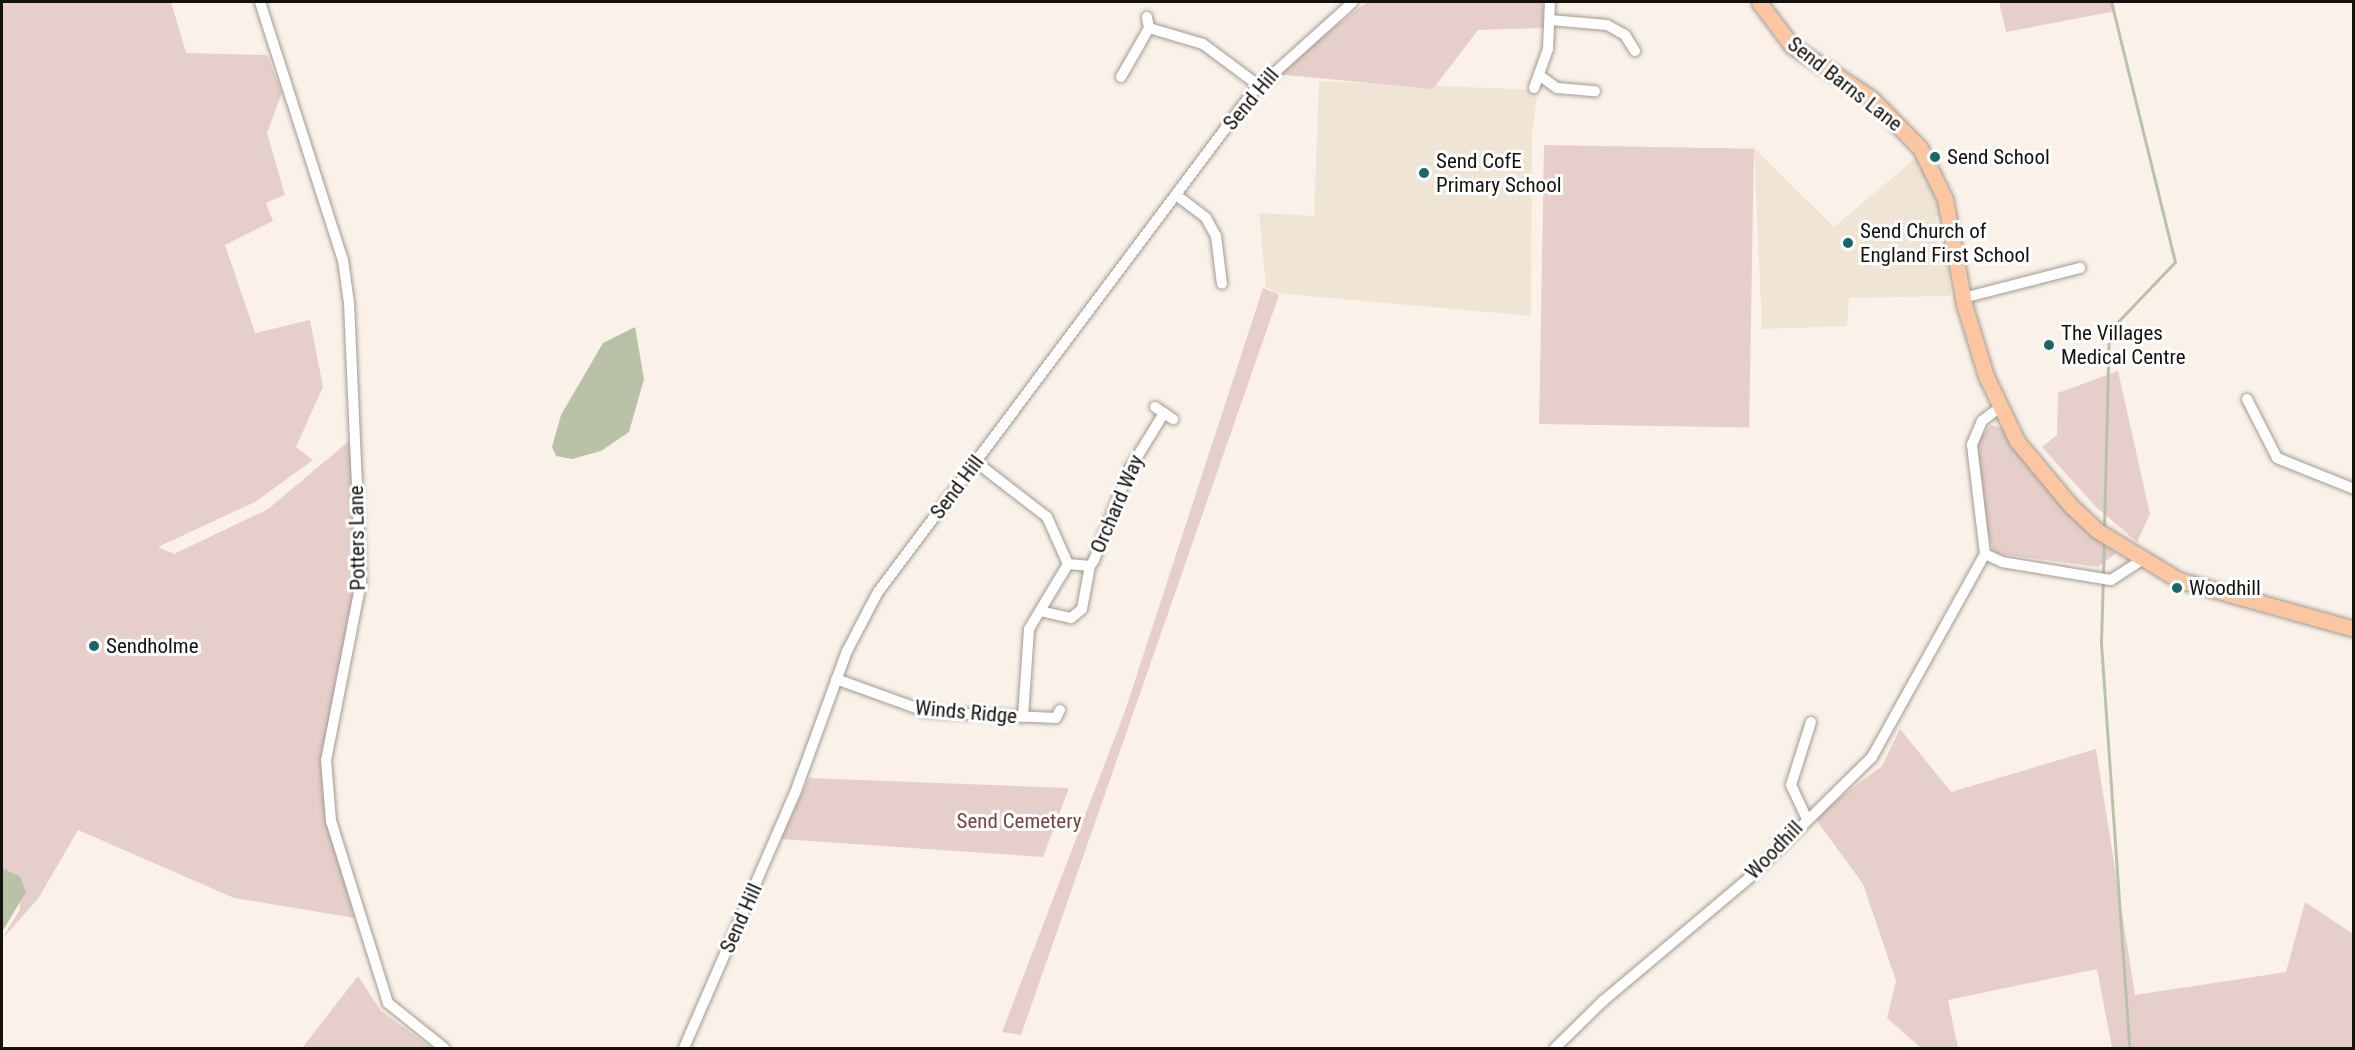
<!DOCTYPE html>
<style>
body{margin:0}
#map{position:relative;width:2355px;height:1050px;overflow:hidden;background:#faf2e9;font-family:"Roboto Condensed",sans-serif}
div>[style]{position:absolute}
.built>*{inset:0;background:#f0e5d5}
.green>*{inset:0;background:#e6cfcb;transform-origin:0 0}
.water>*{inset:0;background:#b9c2a6}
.stream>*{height:3px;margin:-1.5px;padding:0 1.5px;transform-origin:1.5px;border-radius:1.5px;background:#b9c2a6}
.roads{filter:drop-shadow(0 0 2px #a29b92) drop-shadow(0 0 2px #a29b92)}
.street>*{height:10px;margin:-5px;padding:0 5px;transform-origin:5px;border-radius:5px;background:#fff}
.primary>*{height:15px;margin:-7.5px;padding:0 7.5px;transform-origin:7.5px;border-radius:7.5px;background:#fcc6a3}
.dots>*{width:16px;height:16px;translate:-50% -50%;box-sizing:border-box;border:3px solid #fff;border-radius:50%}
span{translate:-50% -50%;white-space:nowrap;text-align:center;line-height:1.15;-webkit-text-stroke:6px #fff;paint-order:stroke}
.street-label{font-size:21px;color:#14120f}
.poi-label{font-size:21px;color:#14120f}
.left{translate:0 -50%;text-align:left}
.park-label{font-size:21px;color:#77453d}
.frame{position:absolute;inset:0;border:3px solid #14120f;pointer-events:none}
</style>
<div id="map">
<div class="built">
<i style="clip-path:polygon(1319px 81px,1538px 90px,1532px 133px,1531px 316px,1275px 293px,1266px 287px,1259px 213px,1314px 216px)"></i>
<i style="clip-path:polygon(1754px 148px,1834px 227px,1918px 156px,1942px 213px,1936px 217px,1940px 259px,1948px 259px,1950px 296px,1849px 298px,1847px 326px,1762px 329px)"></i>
</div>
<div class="green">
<i style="clip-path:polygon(2px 2px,171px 2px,186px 53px,267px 55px,282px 93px,267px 133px,285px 195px,266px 203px,273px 221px,225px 245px,255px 333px,310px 320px,323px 387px,296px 447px,313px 460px,255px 502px,158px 547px,174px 554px,268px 509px,349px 441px,357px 532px,355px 602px,336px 680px,327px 824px,355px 918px,234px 898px,78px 830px,38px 899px,2px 939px,20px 909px,20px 876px,2px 868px)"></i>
<i style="clip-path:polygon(1367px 2px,1543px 2px,1544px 28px,1478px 30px,1433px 89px,1275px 74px)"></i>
<i style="clip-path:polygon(1999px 2px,2113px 2px,2116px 11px,2006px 32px)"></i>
<i style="left:1544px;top:145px;width:210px;height:279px;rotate:1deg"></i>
<i style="clip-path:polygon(1263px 288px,1279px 295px,1021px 1035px,1002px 1032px,1125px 711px)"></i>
<i style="clip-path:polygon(2118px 371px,2150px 514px,2137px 542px,2095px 506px,2042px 447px,2057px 435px,2058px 393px)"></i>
<i style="clip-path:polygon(1991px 425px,2002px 428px,2096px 537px,2116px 553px,2098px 567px,1994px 553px,1983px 517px,1977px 440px)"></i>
<i style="clip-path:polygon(1900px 729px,1951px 792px,2096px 749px,2135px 995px,2286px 972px,2305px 902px,2353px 934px,2353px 1048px,2112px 1048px,2097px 969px,1948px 1000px,1958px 1048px,1921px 1048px,1887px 1018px,1896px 981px,1863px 884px,1814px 817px,1882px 766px)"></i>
<i style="clip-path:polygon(809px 778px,1069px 788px,1043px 857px,781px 839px)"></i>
<i style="clip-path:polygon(358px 976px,381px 1011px,432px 1048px,302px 1048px)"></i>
</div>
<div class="water">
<i style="clip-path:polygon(635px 327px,644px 379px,629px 432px,601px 451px,572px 459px,556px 456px,552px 447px,561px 415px,603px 343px)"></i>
<i style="clip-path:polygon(2px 868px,20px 876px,26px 892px,2px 932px)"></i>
</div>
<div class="stream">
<i style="left:2104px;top:529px;width:198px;rotate:-88.6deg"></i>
<i style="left:2109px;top:331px;width:95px;rotate:-46.3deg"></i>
<i style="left:2175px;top:262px;width:268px;rotate:-103.8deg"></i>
<i style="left:2104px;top:541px;width:102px;rotate:91.7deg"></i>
<i style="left:2101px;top:643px;width:406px;rotate:86deg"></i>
</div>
<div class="roads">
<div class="street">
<i style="left:260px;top:2px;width:271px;rotate:72.2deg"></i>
<i style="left:343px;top:260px;width:43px;rotate:82.1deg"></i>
<i style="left:349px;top:303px;width:279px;rotate:87.5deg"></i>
<i style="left:361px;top:582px;width:181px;rotate:101.1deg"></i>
<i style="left:326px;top:760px;width:61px;rotate:85.3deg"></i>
<i style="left:331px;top:821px;width:191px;rotate:72.6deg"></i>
<i style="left:388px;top:1003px;width:72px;rotate:38.8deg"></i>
<i style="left:1147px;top:17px;width:11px;rotate:80deg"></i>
<i style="left:1149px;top:28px;width:56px;rotate:16.5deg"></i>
<i style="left:1203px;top:44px;width:69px;rotate:36.7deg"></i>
<i style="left:1550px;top:20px;width:57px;rotate:5deg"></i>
<i style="left:1607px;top:25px;width:21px;rotate:29deg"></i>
<i style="left:1625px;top:35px;width:19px;rotate:58deg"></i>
<i style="left:1539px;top:75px;width:22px;rotate:36deg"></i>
<i style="left:1557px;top:88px;width:38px;rotate:5deg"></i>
<i style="left:1121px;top:77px;width:56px;rotate:-60.3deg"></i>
<i style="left:1534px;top:88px;width:41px;rotate:-70.3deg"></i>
<i style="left:1548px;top:49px;width:47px;rotate:-87.6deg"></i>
<i style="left:1176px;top:195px;width:38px;rotate:37deg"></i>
<i style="left:1206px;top:218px;width:21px;rotate:61deg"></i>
<i style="left:1216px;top:236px;width:48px;rotate:82.9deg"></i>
<i style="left:1963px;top:298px;width:121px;rotate:-14.4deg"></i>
<i style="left:2247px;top:399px;width:66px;rotate:63deg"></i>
<i style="left:2277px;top:458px;width:83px;rotate:21.9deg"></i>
<i style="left:1155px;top:407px;width:22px;rotate:34deg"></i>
<i style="left:1999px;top:408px;width:21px;rotate:143deg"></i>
<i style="left:1982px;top:421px;width:26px;rotate:113deg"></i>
<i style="left:1972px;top:445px;width:110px;rotate:83.2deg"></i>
<i style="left:1985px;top:554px;width:19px;rotate:25deg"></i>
<i style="left:2002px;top:562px;width:110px;rotate:9.4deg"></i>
<i style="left:2111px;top:580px;width:37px;rotate:-33deg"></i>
<i style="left:976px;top:462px;width:90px;rotate:37.8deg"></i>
<i style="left:1047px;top:517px;width:51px;rotate:65.9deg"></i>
<i style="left:1040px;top:611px;width:32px;rotate:13deg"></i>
<i style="left:1071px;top:618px;width:14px;rotate:-39deg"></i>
<i style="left:1082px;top:609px;width:44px;rotate:-79.5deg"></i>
<i style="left:836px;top:679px;width:97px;rotate:19.9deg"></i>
<i style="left:927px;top:712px;width:129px;rotate:2.7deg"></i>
<i style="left:1056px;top:718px;width:9px;rotate:-63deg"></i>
<i style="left:1023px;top:717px;width:88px;rotate:-86.1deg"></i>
<i style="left:1029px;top:629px;width:76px;rotate:-59deg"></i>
<i style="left:1068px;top:564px;width:22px;rotate:5deg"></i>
<i style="left:1090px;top:566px;width:7px;rotate:-56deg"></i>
<i style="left:1094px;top:560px;width:97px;rotate:-68.7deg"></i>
<i style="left:1129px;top:470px;width:67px;rotate:-58.4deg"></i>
<i style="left:1806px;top:817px;width:35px;rotate:-115deg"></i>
<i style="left:1791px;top:785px;width:66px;rotate:-72.4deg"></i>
<i style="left:684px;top:1048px;width:278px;rotate:-66.5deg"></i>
<i style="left:795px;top:793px;width:151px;rotate:-69.9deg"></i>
<i style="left:847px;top:651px;width:67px;rotate:-62.3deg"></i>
<i style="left:878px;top:592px;width:624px;rotate:-53.15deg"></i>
<i style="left:1252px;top:93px;width:136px;rotate:-42deg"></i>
<i style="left:1555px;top:1048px;width:67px;rotate:-44.4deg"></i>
<i style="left:1603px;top:1001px;width:192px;rotate:-40.1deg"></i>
<i style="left:1750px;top:877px;width:171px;rotate:-44.5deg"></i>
<i style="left:1872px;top:757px;width:232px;rotate:-60.9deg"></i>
</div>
<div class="primary">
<i style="left:1759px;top:2px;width:55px;rotate:53.1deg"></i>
<i style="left:1792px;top:46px;width:95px;rotate:33.4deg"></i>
<i style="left:1871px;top:98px;width:70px;rotate:45.6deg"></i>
<i style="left:1920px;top:148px;width:57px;rotate:63.9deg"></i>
<i style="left:1945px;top:199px;width:107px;rotate:79.7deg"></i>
<i style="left:1964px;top:304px;width:75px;rotate:73deg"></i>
<i style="left:1986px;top:376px;width:72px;rotate:64.5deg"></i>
<i style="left:2017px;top:441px;width:85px;rotate:50.3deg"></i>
<i style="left:2071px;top:506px;width:37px;rotate:43deg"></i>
<i style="left:2098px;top:531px;width:95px;rotate:31.2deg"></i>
<i style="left:2179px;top:580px;width:182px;rotate:15.6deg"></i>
</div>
</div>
<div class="dots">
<i style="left:1935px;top:157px;background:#1a6765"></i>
<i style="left:1424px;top:173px;background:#1a6765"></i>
<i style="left:1848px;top:243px;background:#1a6765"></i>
<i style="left:2049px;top:345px;background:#1a6765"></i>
<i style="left:2177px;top:588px;background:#1a6765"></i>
<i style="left:94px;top:646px;background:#1a6765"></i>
</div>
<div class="street-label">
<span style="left:1845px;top:84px;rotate:38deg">Send Barns Lane</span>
<span style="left:1251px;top:99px;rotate:-50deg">Send Hill</span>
<span style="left:957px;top:487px;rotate:-53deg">Send Hill</span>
<span style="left:1117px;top:504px;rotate:-67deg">Orchard Way</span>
<span style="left:357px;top:538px;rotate:-91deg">Potters Lane</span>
<span style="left:966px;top:712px;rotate:5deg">Winds Ridge</span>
<span style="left:1774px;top:850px;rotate:-46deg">Woodhill</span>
<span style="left:741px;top:918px;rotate:-66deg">Send Hill</span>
</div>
<div class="poi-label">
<span class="left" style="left:1947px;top:157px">Send School</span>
<span class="left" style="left:1436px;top:173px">Send CofE<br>Primary School</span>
<span class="left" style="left:1860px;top:243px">Send Church of<br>England First School</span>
<span class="left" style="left:2061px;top:345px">The Villages<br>Medical Centre</span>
<span class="left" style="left:2189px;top:588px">Woodhill</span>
<span class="left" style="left:106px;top:646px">Sendholme</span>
</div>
<div class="park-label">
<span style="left:1019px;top:821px">Send Cemetery</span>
</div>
<div class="frame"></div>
</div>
